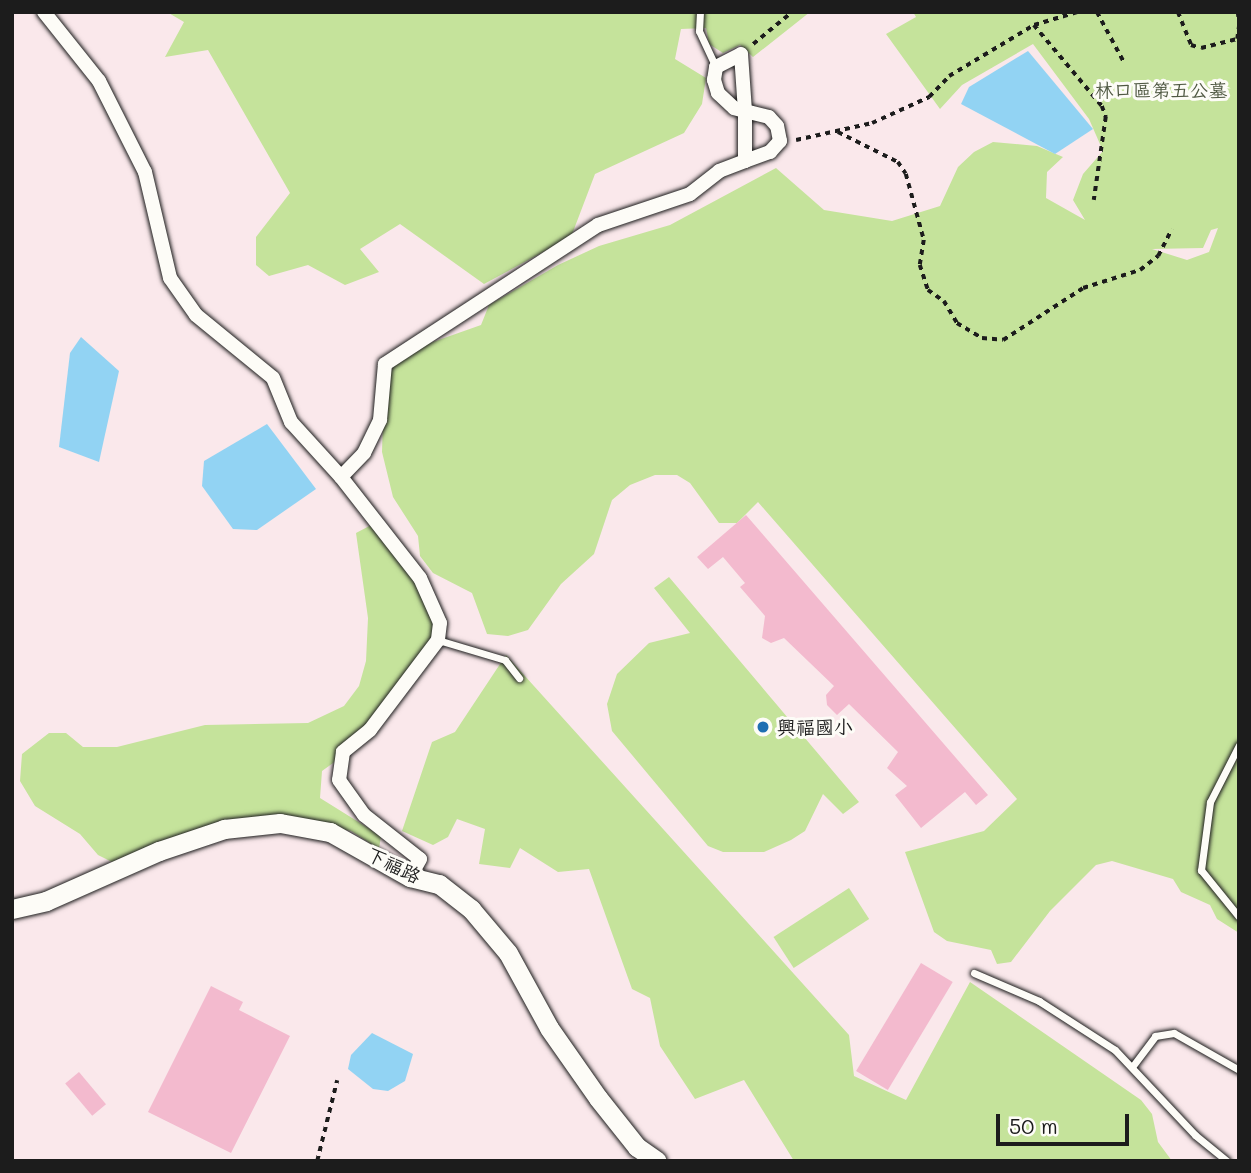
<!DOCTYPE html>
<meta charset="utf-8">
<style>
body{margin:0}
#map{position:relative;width:1251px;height:1173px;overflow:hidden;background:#fae8eb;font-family:Mali,"LXGW WenKai TC",sans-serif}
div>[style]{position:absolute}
.green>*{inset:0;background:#c5e39b;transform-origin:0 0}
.water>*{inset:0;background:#92d3f3}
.building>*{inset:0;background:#f3bace;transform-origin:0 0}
.path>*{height:3.5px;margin-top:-1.75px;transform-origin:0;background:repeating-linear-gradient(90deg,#1c1c1c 0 5px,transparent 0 10px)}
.roads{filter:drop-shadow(0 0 2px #1c1c1c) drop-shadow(0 0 2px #1c1c1c)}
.service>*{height:7px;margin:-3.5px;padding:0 3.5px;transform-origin:3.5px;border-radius:3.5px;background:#fdfcf7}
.minor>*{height:14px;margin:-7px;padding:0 7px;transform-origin:7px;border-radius:7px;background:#fdfcf7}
.secondary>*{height:19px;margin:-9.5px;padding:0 9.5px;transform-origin:9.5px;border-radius:9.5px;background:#fdfcf7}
.dots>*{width:19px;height:19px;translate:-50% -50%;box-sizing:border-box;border:4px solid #fdfcf7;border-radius:50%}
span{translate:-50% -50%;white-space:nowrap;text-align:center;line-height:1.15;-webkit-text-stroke:6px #fdfcf7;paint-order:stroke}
.park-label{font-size:19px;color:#4f5842}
.poi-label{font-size:19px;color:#1c1c1c}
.left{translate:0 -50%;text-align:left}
.street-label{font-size:19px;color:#1c1c1c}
.frame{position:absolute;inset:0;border:14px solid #1c1c1c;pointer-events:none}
.scale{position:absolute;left:996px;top:1114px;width:133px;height:32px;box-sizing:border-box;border:4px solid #1c1c1c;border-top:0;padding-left:9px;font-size:21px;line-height:24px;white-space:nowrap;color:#1c1c1c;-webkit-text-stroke:5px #fdfcf7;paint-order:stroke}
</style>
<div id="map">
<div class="green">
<i style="clip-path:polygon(167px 12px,810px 12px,753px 57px,740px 45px,723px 53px,709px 44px,706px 28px,681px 29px,675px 59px,706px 78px,702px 104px,684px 133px,595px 174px,571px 237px,484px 284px,400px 224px,360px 249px,379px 272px,345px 285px,308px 265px,269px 276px,256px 265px,256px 237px,290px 193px,208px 50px,165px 57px,184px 22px)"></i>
<i style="clip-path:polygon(evenodd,913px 12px,1239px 12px,1239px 933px,1217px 919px,1210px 905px,1181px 892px,1173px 879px,1112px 861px,1096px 865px,1050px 911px,1011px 962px,997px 964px,991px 950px,947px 941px,934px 932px,905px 852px,984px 831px,1017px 799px,758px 502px,737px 523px,719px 523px,690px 483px,677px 475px,655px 475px,630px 485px,612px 500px,594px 554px,561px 584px,528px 630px,508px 636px,487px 634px,472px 593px,433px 573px,420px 556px,418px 536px,393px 497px,382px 452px,384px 386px,394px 365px,413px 349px,481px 325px,489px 305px,558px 265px,599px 246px,670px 225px,776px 168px,824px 210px,892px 221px,940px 206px,958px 167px,974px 152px,993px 142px,1037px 146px,1063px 157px,1047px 172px,1046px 198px,1085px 220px,1073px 200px,1083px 174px,1103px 151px,1089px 119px,1033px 44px,962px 85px,940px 109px,886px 34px,916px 17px,913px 12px,1218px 228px,1209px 252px,1187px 260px,1152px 249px,1203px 248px,1211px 230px,1218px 228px)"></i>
<i style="clip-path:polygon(375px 523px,443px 616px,440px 637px,372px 735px,322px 771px,320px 798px,381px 836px,379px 849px,351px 831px,298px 820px,116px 864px,98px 855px,80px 834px,35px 806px,20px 781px,22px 754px,49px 733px,66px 733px,83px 747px,117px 747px,205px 725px,308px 723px,344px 706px,359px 686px,366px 661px,368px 618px,356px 533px)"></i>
<i style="clip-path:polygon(669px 577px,859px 802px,843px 814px,823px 794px,805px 831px,791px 840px,764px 852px,723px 852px,708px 846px,612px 731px,607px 704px,617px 674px,649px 643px,690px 633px,654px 588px)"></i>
<i style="clip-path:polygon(506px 655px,849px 1035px,854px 1076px,906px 1100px,970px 982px,1141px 1100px,1152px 1114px,1158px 1142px,1172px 1161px,794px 1161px,744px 1080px,695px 1099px,660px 1046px,650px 998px,632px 989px,589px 869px,558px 872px,520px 848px,510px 868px,479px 864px,485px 829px,457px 819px,448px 837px,433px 845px,402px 831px,432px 742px,455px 732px)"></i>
<i style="left:849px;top:888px;width:37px;height:90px;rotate:57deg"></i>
</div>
<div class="water">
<i style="clip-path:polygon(1028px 51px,1093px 129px,1055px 154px,961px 104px,969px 87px)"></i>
<i style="clip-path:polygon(81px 337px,119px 371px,99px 462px,59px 447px,70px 353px)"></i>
<i style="clip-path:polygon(267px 424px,316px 489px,257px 530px,233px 529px,202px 486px,204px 461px)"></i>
<i style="clip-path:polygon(372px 1033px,413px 1054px,405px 1081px,388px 1091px,373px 1089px,348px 1069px,351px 1055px)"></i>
</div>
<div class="building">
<i style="clip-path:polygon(746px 515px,988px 795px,976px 805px,965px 792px,921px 828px,895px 795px,907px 786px,887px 768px,898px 752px,849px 704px,837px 715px,827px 705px,826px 695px,834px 686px,784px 638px,771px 643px,762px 638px,765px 616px,740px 587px,745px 583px,723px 557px,708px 569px,697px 557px)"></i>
<i style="left:921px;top:963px;width:37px;height:126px;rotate:31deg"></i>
<i style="clip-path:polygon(211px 986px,243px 1002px,239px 1010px,290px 1036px,231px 1153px,148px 1112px)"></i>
<i style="left:79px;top:1072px;width:42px;height:18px;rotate:50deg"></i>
</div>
<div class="path">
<i style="left:1097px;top:12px;width:59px;rotate:61.7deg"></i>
<i style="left:1178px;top:12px;width:35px;rotate:68deg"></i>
<i style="left:1191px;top:45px;width:10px;rotate:17deg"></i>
<i style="left:1201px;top:48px;width:37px;rotate:-14deg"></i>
<i style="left:1238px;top:12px;width:8px;rotate:83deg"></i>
<i style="left:1034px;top:25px;width:106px;rotate:50deg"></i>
<i style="left:1102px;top:106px;width:12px;rotate:70deg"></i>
<i style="left:1106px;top:117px;width:84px;rotate:98.2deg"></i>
<i style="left:1237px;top:39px;width:15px;rotate:-82deg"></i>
<i style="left:753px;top:44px;width:50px;rotate:-39.4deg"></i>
<i style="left:838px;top:132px;width:67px;rotate:26.6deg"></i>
<i style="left:898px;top:162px;width:14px;rotate:56deg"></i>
<i style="left:906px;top:174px;width:68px;rotate:74.7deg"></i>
<i style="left:924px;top:240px;width:25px;rotate:99deg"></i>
<i style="left:920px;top:265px;width:26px;rotate:72deg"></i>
<i style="left:928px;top:290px;width:19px;rotate:35deg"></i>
<i style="left:944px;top:301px;width:26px;rotate:59deg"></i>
<i style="left:957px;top:323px;width:29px;rotate:31deg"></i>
<i style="left:982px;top:338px;width:21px;rotate:5deg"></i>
<i style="left:1003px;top:340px;width:95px;rotate:-33deg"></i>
<i style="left:1083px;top:288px;width:60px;rotate:-17.5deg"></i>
<i style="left:1140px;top:270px;width:23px;rotate:-38deg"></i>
<i style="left:1158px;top:256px;width:30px;rotate:-63deg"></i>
<i style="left:796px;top:140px;width:78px;rotate:-12.6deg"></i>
<i style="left:872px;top:123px;width:63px;rotate:-24.5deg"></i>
<i style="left:929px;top:97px;width:29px;rotate:-46deg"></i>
<i style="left:949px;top:76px;width:99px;rotate:-31deg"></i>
<i style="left:1034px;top:25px;width:45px;rotate:-16.8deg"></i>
<i style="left:317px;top:1161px;width:83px;rotate:-76.1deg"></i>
</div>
<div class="roads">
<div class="service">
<i style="left:700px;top:12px;width:19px;rotate:93deg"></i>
<i style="left:699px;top:31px;width:40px;rotate:65deg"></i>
<i style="left:438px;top:640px;width:70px;rotate:16.6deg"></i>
<i style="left:505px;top:660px;width:23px;rotate:52deg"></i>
<i style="left:1239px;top:745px;width:64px;rotate:117deg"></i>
<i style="left:1210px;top:802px;width:69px;rotate:97.5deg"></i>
<i style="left:1201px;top:870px;width:60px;rotate:51deg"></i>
<i style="left:974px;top:973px;width:71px;rotate:23.3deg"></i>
<i style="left:1039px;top:1001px;width:90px;rotate:32.8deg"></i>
<i style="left:1115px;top:1050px;width:117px;rotate:46.7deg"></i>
<i style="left:1195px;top:1135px;width:41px;rotate:39.1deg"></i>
<i style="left:1132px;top:1067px;width:39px;rotate:-53deg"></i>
<i style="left:1155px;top:1036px;width:19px;rotate:-9deg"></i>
<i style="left:1174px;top:1033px;width:75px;rotate:29.6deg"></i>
</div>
<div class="minor">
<i style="left:44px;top:12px;width:88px;rotate:51.4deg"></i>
<i style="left:99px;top:81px;width:102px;rotate:63.2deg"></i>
<i style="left:145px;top:172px;width:109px;rotate:76.7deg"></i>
<i style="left:170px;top:278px;width:45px;rotate:54.9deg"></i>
<i style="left:196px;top:315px;width:99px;rotate:39.3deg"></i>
<i style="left:273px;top:378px;width:48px;rotate:67.8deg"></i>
<i style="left:291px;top:422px;width:74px;rotate:47.7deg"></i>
<i style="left:341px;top:477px;width:128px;rotate:52deg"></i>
<i style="left:420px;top:578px;width:49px;rotate:66deg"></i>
<i style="left:440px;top:623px;width:17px;rotate:97deg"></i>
<i style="left:438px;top:640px;width:113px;rotate:127.1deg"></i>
<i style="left:370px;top:730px;width:35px;rotate:141deg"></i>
<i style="left:343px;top:752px;width:28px;rotate:98deg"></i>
<i style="left:339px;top:780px;width:43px;rotate:54.5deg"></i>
<i style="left:364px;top:815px;width:71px;rotate:38.2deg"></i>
<i style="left:420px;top:859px;width:21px;rotate:119deg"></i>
<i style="left:341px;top:477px;width:33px;rotate:-46deg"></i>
<i style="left:364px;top:453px;width:37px;rotate:-64deg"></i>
<i style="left:380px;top:420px;width:56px;rotate:-84.9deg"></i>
<i style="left:385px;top:364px;width:254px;rotate:-33.1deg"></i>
<i style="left:598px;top:225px;width:97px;rotate:-18.6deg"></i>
<i style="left:690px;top:194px;width:37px;rotate:-38deg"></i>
<i style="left:719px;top:171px;width:28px;rotate:-21deg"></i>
<i style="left:745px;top:161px;width:27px;rotate:-20deg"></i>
<i style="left:770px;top:152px;width:15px;rotate:-48deg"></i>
<i style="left:780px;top:141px;width:15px;rotate:-101deg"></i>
<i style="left:777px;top:126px;width:12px;rotate:-132deg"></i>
<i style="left:769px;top:117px;width:25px;rotate:-166deg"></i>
<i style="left:745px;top:111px;width:11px;rotate:-165deg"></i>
<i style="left:734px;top:108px;width:22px;rotate:-137deg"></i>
<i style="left:718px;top:93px;width:14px;rotate:-107deg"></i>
<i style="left:714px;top:80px;width:13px;rotate:-81deg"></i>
<i style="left:716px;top:67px;width:28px;rotate:-27deg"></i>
<i style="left:741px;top:54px;width:57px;rotate:86deg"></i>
<i style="left:745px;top:111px;width:50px;rotate:90deg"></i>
</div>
<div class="secondary">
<i style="left:12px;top:909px;width:35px;rotate:-13deg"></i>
<i style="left:46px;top:901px;width:124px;rotate:-23.9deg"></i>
<i style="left:159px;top:851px;width:69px;rotate:-18.7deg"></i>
<i style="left:224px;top:829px;width:56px;rotate:-6.1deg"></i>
<i style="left:280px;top:823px;width:51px;rotate:10.2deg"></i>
<i style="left:330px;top:832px;width:92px;rotate:29.4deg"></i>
<i style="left:410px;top:877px;width:30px;rotate:14deg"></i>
<i style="left:439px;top:884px;width:41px;rotate:38deg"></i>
<i style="left:471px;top:909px;width:57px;rotate:49.9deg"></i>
<i style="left:508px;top:953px;width:85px;rotate:61.3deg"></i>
<i style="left:549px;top:1028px;width:85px;rotate:55deg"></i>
<i style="left:598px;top:1098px;width:63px;rotate:51.5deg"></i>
<i style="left:637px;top:1147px;width:24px;rotate:35deg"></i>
</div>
</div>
<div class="dots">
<i style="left:763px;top:727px;background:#1f6fb2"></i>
</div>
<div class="park-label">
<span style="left:1161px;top:90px">林口區第五公墓</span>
</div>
<div class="poi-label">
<span class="left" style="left:777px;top:727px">興福國小</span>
</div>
<div class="street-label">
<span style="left:394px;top:865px;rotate:26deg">下福路</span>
</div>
<div class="frame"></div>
<div class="scale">50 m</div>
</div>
